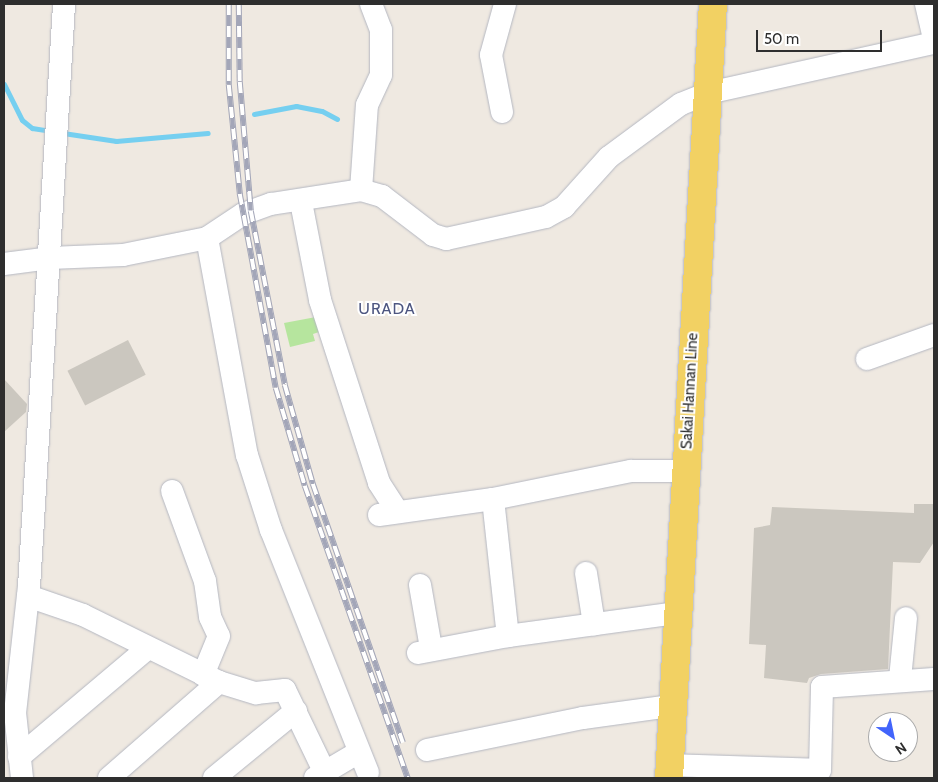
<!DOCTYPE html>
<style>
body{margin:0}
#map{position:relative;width:938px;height:782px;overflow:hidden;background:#efe9e1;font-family:Cabin,sans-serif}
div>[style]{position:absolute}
.green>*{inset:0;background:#b6e59e}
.stream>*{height:5px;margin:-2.5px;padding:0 2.5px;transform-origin:2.5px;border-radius:2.5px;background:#75cff0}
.building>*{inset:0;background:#cbc7bf;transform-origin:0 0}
.roads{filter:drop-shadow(0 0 1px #b4b7c1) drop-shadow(0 0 1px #b4b7c1)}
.minor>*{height:22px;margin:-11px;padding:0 11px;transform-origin:11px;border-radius:11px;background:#fff}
.major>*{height:28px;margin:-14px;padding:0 14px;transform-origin:14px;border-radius:14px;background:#f2d163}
.rail>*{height:5.5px;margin-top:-2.75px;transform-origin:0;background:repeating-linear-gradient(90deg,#fff 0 11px,#a3a6b8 0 22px);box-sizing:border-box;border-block:1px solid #a3a6b8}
span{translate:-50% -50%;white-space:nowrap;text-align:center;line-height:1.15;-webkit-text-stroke:4px #fff;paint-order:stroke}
.street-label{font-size:15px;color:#2e2e2e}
.neighbourhood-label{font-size:16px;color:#4d5680;letter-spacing:1px}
.frame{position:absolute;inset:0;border:5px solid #2e2e2e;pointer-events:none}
.north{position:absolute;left:868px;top:712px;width:50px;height:50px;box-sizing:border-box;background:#fff;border:1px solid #ababab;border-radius:50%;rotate:146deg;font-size:14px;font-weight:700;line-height:20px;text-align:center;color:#2e2e2e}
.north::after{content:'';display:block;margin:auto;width:18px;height:22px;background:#4264fb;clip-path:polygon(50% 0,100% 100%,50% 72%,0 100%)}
.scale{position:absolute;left:756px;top:30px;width:126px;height:22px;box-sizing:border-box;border:2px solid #2e2e2e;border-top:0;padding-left:6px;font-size:15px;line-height:18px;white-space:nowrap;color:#2e2e2e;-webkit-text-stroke:4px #fff;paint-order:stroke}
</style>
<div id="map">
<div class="green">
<i style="clip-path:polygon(316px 317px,319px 332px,313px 334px,315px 341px,290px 347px,284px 323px)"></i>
</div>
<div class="stream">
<i style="left:4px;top:84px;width:40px;rotate:63.4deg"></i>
<i style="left:22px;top:120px;width:13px;rotate:39deg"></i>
<i style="left:32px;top:128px;width:20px;rotate:9deg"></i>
<i style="left:254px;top:114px;width:43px;rotate:-10.8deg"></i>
<i style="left:296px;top:106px;width:26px;rotate:11deg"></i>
<i style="left:322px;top:111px;width:17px;rotate:28deg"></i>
<i style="left:63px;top:133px;width:54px;rotate:8.6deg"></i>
<i style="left:116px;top:141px;width:92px;rotate:-5deg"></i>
</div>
<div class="building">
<i style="left:128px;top:340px;width:39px;height:68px;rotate:63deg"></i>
<i style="clip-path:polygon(4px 379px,27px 404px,26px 412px,4px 432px)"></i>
<i style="clip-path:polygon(914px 504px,934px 504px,934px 542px,920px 563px,893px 562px,888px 669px,821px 674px,809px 678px,807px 683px,764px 678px,766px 645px,749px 644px,754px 528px,770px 525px,772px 507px,914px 513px)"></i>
</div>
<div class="roads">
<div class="minor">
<i style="left:926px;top:4px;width:35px;rotate:77deg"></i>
<i style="left:502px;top:112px;width:58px;rotate:-100.9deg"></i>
<i style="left:491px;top:55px;width:53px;rotate:-74.6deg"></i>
<i style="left:361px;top:190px;width:85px;rotate:-86deg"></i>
<i style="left:367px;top:105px;width:33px;rotate:-65deg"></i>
<i style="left:381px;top:75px;width:45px;rotate:-90deg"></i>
<i style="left:381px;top:30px;width:28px;rotate:-111deg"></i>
<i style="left:301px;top:202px;width:100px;rotate:79deg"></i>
<i style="left:320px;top:300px;width:192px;rotate:72.1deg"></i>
<i style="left:379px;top:483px;width:33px;rotate:57deg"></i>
<i style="left:207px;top:238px;width:221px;rotate:79.6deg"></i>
<i style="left:247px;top:455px;width:79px;rotate:72.3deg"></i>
<i style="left:271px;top:530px;width:261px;rotate:68.2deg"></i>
<i style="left:4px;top:264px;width:46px;rotate:-7.4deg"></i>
<i style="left:50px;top:258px;width:73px;rotate:-2.4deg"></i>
<i style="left:123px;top:255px;width:86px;rotate:-11.4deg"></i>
<i style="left:207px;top:238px;width:43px;rotate:-33.7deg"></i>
<i style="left:243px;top:214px;width:30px;rotate:-20deg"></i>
<i style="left:271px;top:204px;width:91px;rotate:-8.8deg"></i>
<i style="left:361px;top:190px;width:22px;rotate:16deg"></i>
<i style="left:382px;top:196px;width:64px;rotate:37.4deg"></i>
<i style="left:433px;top:235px;width:14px;rotate:17deg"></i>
<i style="left:446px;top:239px;width:102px;rotate:-12.4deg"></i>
<i style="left:546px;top:217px;width:21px;rotate:-29deg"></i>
<i style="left:564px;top:207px;width:67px;rotate:-48deg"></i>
<i style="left:609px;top:157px;width:89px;rotate:-36.4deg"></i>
<i style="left:681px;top:104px;width:29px;rotate:-22deg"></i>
<i style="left:708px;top:93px;width:231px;rotate:-12.5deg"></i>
<i style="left:867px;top:359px;width:71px;rotate:-19.7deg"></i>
<i style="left:172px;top:491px;width:96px;rotate:69.9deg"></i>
<i style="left:205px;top:581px;width:36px;rotate:82deg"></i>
<i style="left:210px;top:617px;width:21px;rotate:65deg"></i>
<i style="left:219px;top:636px;width:42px;rotate:112.3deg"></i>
<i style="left:493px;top:499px;width:138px;rotate:83.8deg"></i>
<i style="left:379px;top:515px;width:115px;rotate:-8deg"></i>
<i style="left:493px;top:499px;width:141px;rotate:-11.5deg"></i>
<i style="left:631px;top:471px;width:54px"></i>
<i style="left:586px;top:573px;width:52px;rotate:81.1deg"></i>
<i style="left:420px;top:585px;width:64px;rotate:80.1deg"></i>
<i style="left:28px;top:596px;width:58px;rotate:19.1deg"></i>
<i style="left:83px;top:615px;width:152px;rotate:26.2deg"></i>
<i style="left:219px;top:682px;width:39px;rotate:17deg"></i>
<i style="left:256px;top:693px;width:29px;rotate:-6deg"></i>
<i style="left:285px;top:690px;width:90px;rotate:64.3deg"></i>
<i style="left:418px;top:653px;width:92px;rotate:-10.7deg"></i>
<i style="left:508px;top:636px;width:171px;rotate:-7.8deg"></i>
<i style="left:900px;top:679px;width:61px;rotate:-84.4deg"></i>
<i style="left:427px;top:750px;width:159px;rotate:-11.6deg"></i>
<i style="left:583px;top:718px;width:89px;rotate:-7.8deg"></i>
<i style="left:19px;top:757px;width:169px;rotate:-40.2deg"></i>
<i style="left:670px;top:765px;width:150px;rotate:1.9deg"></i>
<i style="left:820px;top:770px;width:83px;rotate:-88.6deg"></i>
<i style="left:822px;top:687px;width:112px;rotate:-4.1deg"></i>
<i style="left:22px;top:778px;width:65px;rotate:-96.1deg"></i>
<i style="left:15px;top:713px;width:127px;rotate:-83.7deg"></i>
<i style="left:29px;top:587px;width:584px;rotate:-86.56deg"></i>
<i style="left:109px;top:778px;width:146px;rotate:-41.1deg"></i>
<i style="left:214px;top:778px;width:106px;rotate:-39.3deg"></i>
<i style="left:315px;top:778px;width:51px;rotate:-30.6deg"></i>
</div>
<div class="major">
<i style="left:669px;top:778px;width:775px;rotate:-86.75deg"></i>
</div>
</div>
<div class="rail">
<i style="left:229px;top:4px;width:81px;rotate:90deg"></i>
<i style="left:229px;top:85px;width:110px;rotate:84.2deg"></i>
<i style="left:240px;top:194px;width:197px;rotate:79.5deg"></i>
<i style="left:276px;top:388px;width:102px;rotate:73.5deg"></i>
<i style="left:305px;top:486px;width:310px;rotate:70.6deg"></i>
<i style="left:239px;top:4px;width:78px;rotate:89.3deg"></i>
<i style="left:240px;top:82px;width:129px;rotate:85.1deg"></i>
<i style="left:251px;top:211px;width:177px;rotate:78.9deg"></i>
<i style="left:285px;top:385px;width:103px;rotate:74.2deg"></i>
<i style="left:313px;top:484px;width:274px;rotate:70.8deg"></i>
</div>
<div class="street-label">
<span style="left:690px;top:391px;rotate:-87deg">Sakai Hannan Line</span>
</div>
<div class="neighbourhood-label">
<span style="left:387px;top:309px">URADA</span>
</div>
<div class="frame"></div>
<div class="north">N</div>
<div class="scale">50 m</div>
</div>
